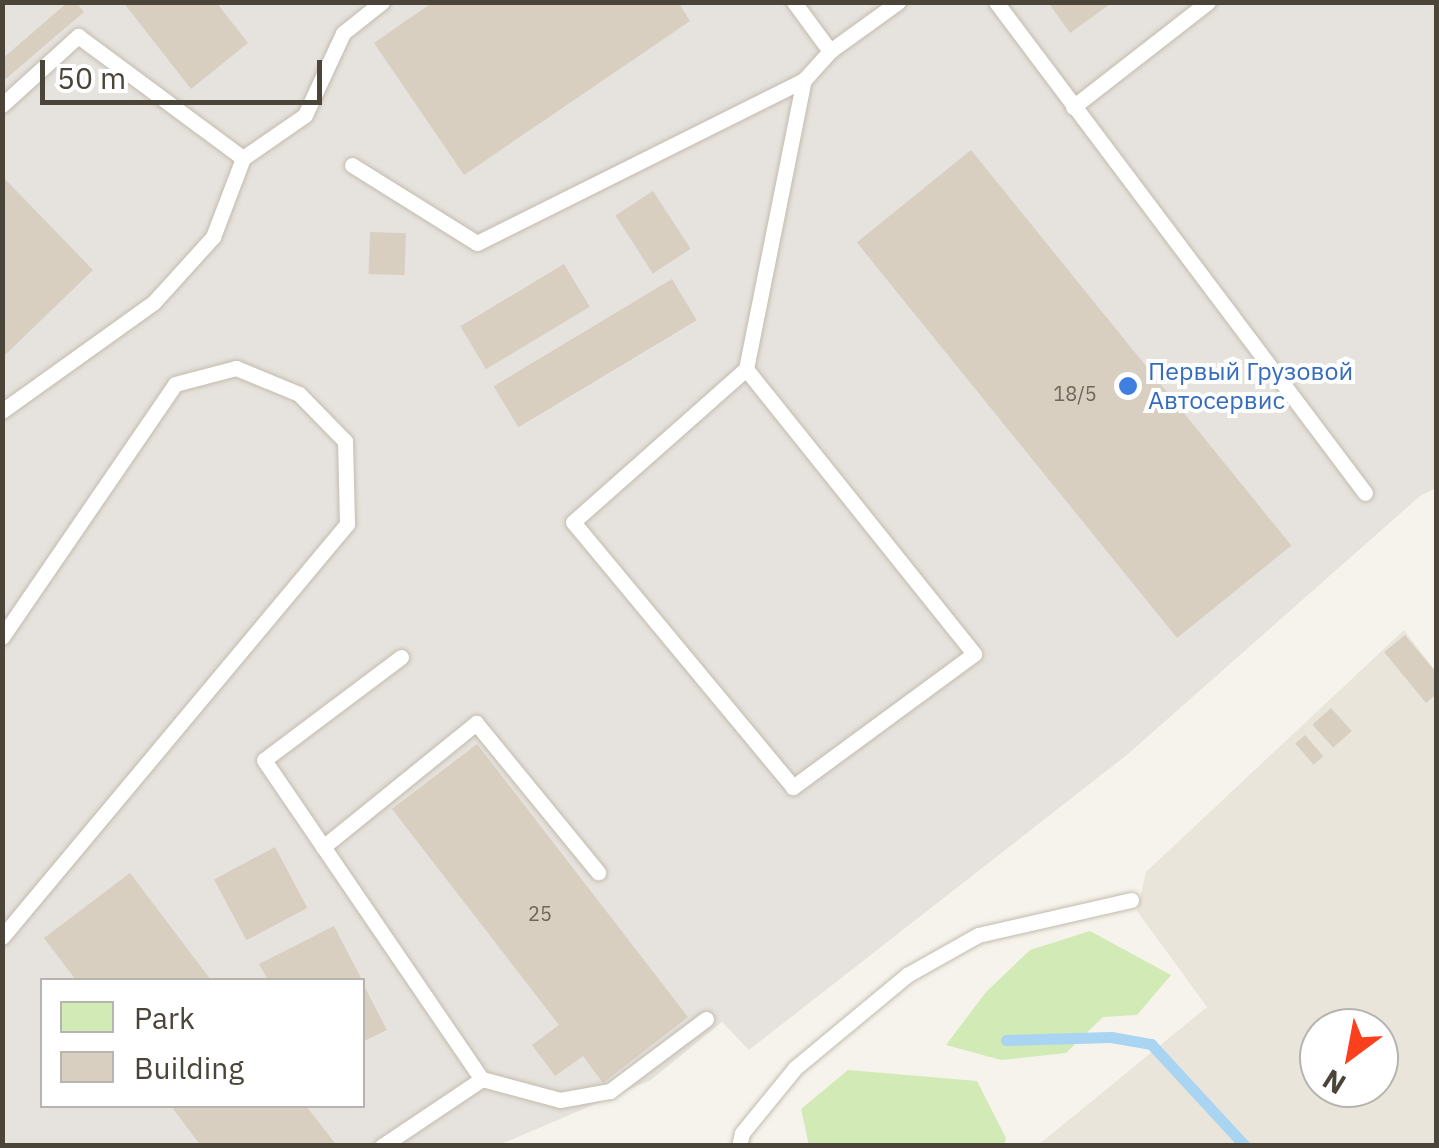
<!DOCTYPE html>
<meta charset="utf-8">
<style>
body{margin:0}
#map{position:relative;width:1439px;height:1148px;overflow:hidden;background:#f6f3ec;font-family:"IBM Plex Sans",sans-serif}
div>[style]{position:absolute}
.residential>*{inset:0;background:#eae5da}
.industrial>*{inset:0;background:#e6e2dd}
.green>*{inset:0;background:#d2eab5}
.stream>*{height:11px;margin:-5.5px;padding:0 5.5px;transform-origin:5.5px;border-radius:5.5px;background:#a9d4f2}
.building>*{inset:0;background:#d8cfc1;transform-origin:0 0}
.roads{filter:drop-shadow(0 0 2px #c2bbae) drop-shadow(0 0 2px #c2bbae)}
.service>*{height:15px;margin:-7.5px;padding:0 7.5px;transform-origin:7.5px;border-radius:7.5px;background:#fff}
.dots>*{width:28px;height:28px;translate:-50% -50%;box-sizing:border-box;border:5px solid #fff;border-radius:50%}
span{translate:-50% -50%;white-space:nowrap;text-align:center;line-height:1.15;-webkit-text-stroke:8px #fff;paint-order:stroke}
.number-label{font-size:20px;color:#6e675b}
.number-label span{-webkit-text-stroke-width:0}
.shop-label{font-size:25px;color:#366cbe}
.left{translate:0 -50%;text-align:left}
.frame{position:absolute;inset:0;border:5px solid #4b4439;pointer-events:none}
.legend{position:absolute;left:40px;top:978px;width:325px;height:130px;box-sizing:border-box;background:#fff;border:2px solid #b7b4b0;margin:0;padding:12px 18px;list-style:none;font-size:30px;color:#4b4439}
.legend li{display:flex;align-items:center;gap:20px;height:50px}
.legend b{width:50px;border:2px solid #b7b4b0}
.north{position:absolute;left:1299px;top:1008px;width:100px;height:100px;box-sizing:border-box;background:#fff;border:2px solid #b7b4b0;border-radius:50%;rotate:212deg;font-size:28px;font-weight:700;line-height:40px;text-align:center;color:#4b4439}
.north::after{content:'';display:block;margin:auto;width:35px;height:45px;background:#fc3f1d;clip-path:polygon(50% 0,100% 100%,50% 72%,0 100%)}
.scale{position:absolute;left:40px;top:60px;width:282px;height:45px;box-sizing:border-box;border:5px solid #4b4439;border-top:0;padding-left:12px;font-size:30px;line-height:35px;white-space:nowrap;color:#4b4439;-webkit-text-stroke:8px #fff;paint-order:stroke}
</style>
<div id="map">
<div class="residential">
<i style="clip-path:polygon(evenodd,1404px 630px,1436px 672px,1436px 1145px,1037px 1146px,1207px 1007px,1137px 911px,1146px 872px,1404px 630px,1319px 1028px,1379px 1028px,1379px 1088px,1319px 1088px,1319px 1028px)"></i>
</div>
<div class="industrial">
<i style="clip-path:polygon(evenodd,2px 3px,1436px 3px,1436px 488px,1420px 496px,1128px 754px,749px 1050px,722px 1022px,651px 1080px,499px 1145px,3px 1145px,2px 3px,42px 980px,362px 980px,362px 1106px,42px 1106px,42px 980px)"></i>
</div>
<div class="green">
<i style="clip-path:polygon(1090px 931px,1171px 975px,1137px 1015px,1103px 1017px,1066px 1053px,1001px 1060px,946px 1045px,986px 992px,1030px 950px)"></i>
<i style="clip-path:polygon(848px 1070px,977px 1081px,1006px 1138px,1004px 1145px,809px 1145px,801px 1109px)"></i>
</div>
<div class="stream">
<i style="left:1006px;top:1040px;width:105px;rotate:-1.6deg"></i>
<i style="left:1111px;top:1037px;width:41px;rotate:9.9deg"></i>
<i style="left:1151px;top:1044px;width:139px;rotate:47.3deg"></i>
</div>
<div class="building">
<i style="clip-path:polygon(68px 2px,76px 2px,84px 12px,2px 82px,2px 59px)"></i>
<i style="clip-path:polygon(123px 2px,216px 2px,248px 43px,191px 89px)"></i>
<i style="clip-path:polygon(433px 2px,678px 2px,690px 21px,464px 175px,374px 43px)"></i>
<i style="clip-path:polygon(1048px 2px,1113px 2px,1070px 33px)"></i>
<i style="left:971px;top:150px;width:509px;height:147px;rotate:51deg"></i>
<i style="clip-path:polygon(2px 176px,93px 270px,2px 358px)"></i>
<i style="left:653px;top:191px;width:69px;height:45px;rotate:57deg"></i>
<i style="left:370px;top:232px;width:36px;height:42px;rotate:2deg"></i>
<i style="left:564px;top:264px;width:50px;height:121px;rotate:59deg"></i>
<i style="left:672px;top:279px;width:48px;height:208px;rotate:59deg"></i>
<i style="clip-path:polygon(1405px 635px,1436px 672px,1436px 694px,1426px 703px,1384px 652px)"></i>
<i style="left:1331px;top:708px;width:31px;height:25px;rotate:48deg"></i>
<i style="left:1305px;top:735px;width:28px;height:13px;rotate:49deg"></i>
<i style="clip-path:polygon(477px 744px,688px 1017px,603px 1083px,583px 1056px,555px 1076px,532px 1045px,559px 1025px,392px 809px)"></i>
<i style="left:275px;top:847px;width:69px;height:69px;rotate:62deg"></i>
<i style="clip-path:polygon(130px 873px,211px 980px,76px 980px,44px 938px)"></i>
<i style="clip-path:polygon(334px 926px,362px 980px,268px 980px,259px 964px)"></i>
<i style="clip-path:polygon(362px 982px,387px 1030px,362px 1042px)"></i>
<i style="clip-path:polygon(171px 1106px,306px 1106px,335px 1143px,201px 1146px)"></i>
</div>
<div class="roads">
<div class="service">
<i style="left:794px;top:2px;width:61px;rotate:53.7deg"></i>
<i style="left:996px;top:2px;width:614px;rotate:53.07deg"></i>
<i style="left:2px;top:105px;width:103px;rotate:-42.2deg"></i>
<i style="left:78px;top:36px;width:205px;rotate:36.5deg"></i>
<i style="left:1073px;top:107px;width:171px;rotate:-37.9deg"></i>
<i style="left:352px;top:165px;width:147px;rotate:32deg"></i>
<i style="left:477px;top:243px;width:365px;rotate:-26.5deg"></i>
<i style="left:804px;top:80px;width:39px;rotate:-48deg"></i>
<i style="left:830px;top:51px;width:84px;rotate:-35.8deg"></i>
<i style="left:746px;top:369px;width:365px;rotate:51.3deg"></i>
<i style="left:974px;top:654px;width:225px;rotate:143.7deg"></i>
<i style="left:793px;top:787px;width:344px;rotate:-129.7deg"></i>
<i style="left:573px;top:522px;width:231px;rotate:-41.5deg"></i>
<i style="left:746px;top:369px;width:295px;rotate:-78.7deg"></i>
<i style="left:2px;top:411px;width:187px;rotate:-35.6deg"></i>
<i style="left:154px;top:302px;width:88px;rotate:-47.8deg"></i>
<i style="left:213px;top:237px;width:85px;rotate:-69.2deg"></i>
<i style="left:243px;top:158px;width:75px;rotate:-34.7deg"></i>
<i style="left:305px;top:115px;width:90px;rotate:-65.1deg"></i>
<i style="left:343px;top:33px;width:50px;rotate:-38.5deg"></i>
<i style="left:2px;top:637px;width:306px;rotate:-55.6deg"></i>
<i style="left:175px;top:384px;width:63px;rotate:-14.7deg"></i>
<i style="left:236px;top:368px;width:68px;rotate:22.4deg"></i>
<i style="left:299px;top:394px;width:66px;rotate:45.6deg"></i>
<i style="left:345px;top:441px;width:83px;rotate:88.6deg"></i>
<i style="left:347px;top:524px;width:538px;rotate:129.87deg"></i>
<i style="left:401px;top:657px;width:171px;rotate:143.1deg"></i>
<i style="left:264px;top:760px;width:386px;rotate:55.7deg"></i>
<i style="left:482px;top:1079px;width:81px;rotate:15.1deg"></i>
<i style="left:560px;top:1100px;width:51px;rotate:-10.2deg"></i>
<i style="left:610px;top:1091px;width:120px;rotate:-36.9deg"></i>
<i style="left:323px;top:847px;width:197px;rotate:-39deg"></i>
<i style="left:476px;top:723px;width:193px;rotate:50.7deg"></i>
<i style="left:382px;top:1146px;width:120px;rotate:-33.8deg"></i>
<i style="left:739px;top:1146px;width:13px;rotate:-77deg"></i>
<i style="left:742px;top:1133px;width:84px;rotate:-50.8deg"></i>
<i style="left:795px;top:1068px;width:146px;rotate:-39.7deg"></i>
<i style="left:907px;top:975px;width:81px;rotate:-29.4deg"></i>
<i style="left:978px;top:935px;width:157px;rotate:-12.9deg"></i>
</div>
</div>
<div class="dots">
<i style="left:1128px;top:386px;background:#3f7fe0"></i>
</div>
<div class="number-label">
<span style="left:1075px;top:393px">18/5</span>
<span style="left:540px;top:913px">25</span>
</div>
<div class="shop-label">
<span class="left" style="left:1148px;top:386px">Первый Грузовой<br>Автосервис</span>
</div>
<div class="frame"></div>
<ul class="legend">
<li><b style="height:28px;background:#d2eab5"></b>Park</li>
<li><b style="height:28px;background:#d8cfc1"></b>Building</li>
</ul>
<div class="north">N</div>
<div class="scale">50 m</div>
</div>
